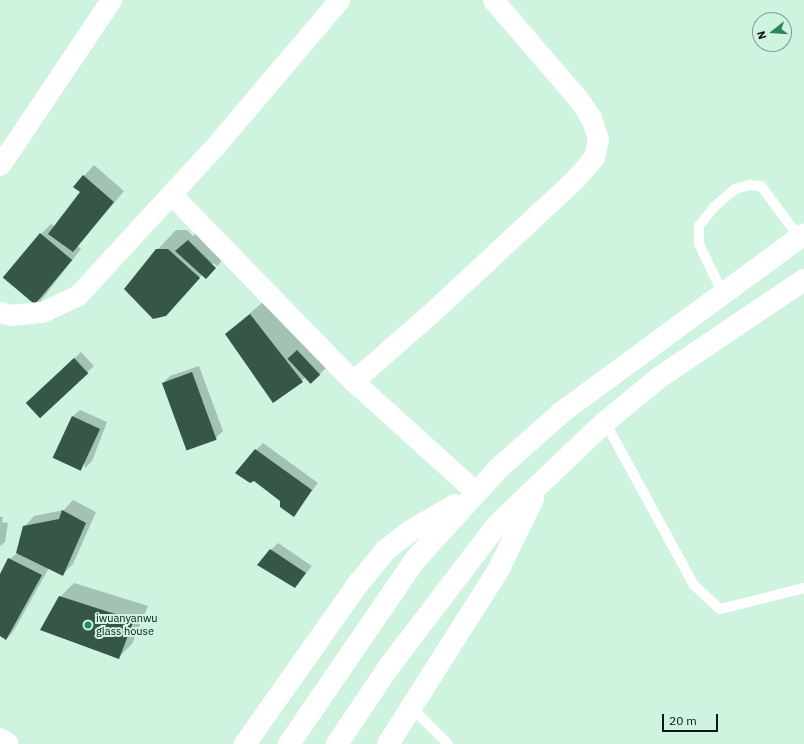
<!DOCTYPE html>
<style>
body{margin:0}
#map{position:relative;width:804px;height:744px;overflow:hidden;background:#cef3df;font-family:"IBM Plex Sans",sans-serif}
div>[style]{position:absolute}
.shadow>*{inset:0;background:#0003;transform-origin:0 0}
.building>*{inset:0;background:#365646;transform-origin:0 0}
.service>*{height:10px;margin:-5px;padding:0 5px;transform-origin:5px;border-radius:5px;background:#fff}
.minor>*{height:21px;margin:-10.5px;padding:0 10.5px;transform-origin:10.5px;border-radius:10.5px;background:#fff}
.primary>*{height:22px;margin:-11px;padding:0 11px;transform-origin:11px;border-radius:11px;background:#fff}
.dots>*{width:11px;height:11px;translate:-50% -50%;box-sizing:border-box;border:2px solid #cef3df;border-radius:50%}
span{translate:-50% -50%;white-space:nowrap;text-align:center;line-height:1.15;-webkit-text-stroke:4px #cef3df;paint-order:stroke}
.poi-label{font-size:11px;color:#0c1913}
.left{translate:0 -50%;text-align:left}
.north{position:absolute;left:752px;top:12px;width:40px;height:40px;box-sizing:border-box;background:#cef3df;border:1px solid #809c8d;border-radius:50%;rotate:253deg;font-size:11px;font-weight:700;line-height:16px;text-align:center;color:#0c1913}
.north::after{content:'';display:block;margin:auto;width:14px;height:18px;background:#28875f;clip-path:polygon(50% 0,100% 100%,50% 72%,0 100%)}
.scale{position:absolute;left:662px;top:714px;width:56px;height:18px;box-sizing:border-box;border:2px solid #0c1913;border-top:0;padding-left:5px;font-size:12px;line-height:14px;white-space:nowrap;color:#0c1913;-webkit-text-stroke:3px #cef3df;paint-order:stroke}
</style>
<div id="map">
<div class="shadow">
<i style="clip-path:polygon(94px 165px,124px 191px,78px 246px,81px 249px,39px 303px,41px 234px,51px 224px,55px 227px,82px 192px,84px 176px)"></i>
<i style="clip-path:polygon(176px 230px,187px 230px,193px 236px,196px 234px,223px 260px,217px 266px,213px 263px,165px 315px,157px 250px)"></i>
<i style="clip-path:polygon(270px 296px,326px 368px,310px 384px,305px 378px,273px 402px,226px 334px)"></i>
<i style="left:81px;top:352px;width:19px;height:74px;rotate:47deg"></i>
<i style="clip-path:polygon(199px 366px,223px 431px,216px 438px,163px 383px,170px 376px)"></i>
<i style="clip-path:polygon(80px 410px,107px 422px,92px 461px,85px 468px,73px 416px)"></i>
<i style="clip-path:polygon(263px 443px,318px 483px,294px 515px,281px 501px,256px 450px)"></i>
<i style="clip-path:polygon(73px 500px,96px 512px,73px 564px,63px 574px,49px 568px,13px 632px,6px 639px,0 635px,0 576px,9px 559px,18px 553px,24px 527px,34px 516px,64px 510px)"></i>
<i style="clip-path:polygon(0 517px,3px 517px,2px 522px,8px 523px,5px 542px,0 546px)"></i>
<i style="clip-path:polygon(278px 543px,312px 566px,295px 587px,271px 550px)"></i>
<i style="clip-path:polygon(74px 583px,148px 606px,132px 644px,119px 657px,60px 597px)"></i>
</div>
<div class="building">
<i style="clip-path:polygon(83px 175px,114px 202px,73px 252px,48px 234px,80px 192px,73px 187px)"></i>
<i style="left:40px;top:233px;width:42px;height:58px;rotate:40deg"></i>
<i style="clip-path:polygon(188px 240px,216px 268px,206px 279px,175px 251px)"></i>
<i style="clip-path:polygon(156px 249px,168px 249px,200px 278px,166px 316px,153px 319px,124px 289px)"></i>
<i style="clip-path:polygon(250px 314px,303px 382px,273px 403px,225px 334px)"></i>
<i style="left:297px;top:350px;width:34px;height:13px;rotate:47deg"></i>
<i style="left:74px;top:358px;width:21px;height:66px;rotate:47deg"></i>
<i style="left:192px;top:372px;width:72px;height:32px;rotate:70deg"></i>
<i style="left:72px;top:416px;width:31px;height:46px;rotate:25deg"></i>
<i style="clip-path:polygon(255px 449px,312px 490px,294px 517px,280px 507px,280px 501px,254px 481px,250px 483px,235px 473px)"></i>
<i style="clip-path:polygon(62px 510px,86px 523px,63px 576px,16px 553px,23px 526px,59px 519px)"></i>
<i style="clip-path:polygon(270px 549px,306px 573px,295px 588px,257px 565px)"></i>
<i style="clip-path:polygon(8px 558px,42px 575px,6px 640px,0 636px,0 574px)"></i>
<i style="clip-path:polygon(59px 596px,134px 620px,119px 659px,40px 630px)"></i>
</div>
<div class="service">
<i style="left:723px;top:294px;width:55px;rotate:-115.6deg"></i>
<i style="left:699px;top:244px;width:18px;rotate:-90deg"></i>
<i style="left:699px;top:226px;width:23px;rotate:-52deg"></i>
<i style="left:713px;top:208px;width:29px;rotate:-41deg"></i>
<i style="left:735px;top:189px;width:15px;rotate:-16deg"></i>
<i style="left:749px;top:185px;width:12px;rotate:5deg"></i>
<i style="left:761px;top:186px;width:64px;rotate:53.3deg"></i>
<i style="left:605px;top:422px;width:186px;rotate:61.4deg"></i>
<i style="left:694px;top:585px;width:35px;rotate:43deg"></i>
<i style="left:720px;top:609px;width:87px;rotate:-14deg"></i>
<i style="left:411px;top:707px;width:52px;rotate:45deg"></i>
</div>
<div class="minor">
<i style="left:0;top:165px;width:199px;rotate:-56.1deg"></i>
<i style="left:171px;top:194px;width:261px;rotate:45.8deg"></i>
<i style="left:353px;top:381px;width:103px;rotate:-41.1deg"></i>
<i style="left:431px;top:313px;width:197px;rotate:-42.9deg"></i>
<i style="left:575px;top:179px;width:29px;rotate:-49deg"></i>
<i style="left:594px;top:157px;width:18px;rotate:-77deg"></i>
<i style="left:598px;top:139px;width:22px;rotate:-108deg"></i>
<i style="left:591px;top:118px;width:20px;rotate:-123deg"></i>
<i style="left:580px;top:101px;width:133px;rotate:-130.7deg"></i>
<i style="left:0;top:312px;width:11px;rotate:15deg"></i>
<i style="left:11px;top:315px;width:31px;rotate:-6deg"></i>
<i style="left:42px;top:312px;width:40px;rotate:-25deg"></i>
<i style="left:78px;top:295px;width:204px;rotate:-47.4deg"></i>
<i style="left:216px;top:145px;width:190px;rotate:-49.7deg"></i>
<i style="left:353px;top:381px;width:166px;rotate:42.1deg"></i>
</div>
<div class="primary">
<i style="left:0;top:739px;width:9px;rotate:32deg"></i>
<i style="left:245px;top:744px;width:196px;rotate:-54.8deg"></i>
<i style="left:358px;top:584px;width:44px;rotate:-50.5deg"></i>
<i style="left:386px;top:550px;width:29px;rotate:-38deg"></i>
<i style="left:409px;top:532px;width:53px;rotate:-30.4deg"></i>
<i style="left:289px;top:744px;width:223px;rotate:-55.6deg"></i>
<i style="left:415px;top:560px;width:125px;rotate:-47.6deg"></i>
<i style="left:499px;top:468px;width:84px;rotate:-41.6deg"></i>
<i style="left:562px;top:412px;width:300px;rotate:-36.3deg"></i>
<i style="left:337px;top:744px;width:92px;rotate:-56.1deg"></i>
<i style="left:388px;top:668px;width:178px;rotate:-52.7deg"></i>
<i style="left:496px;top:526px;width:151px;rotate:-43.7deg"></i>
<i style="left:605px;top:422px;width:71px;rotate:-39.3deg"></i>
<i style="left:660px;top:377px;width:174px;rotate:-34deg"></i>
<i style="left:388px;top:744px;width:205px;rotate:-57.6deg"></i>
<i style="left:498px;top:571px;width:80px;rotate:-64.1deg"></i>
</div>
<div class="dots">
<i style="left:88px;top:625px;background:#28875f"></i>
</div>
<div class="poi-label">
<span class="left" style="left:96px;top:625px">iwuanyanwu<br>glass house</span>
</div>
<div class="north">N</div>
<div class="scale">20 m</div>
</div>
